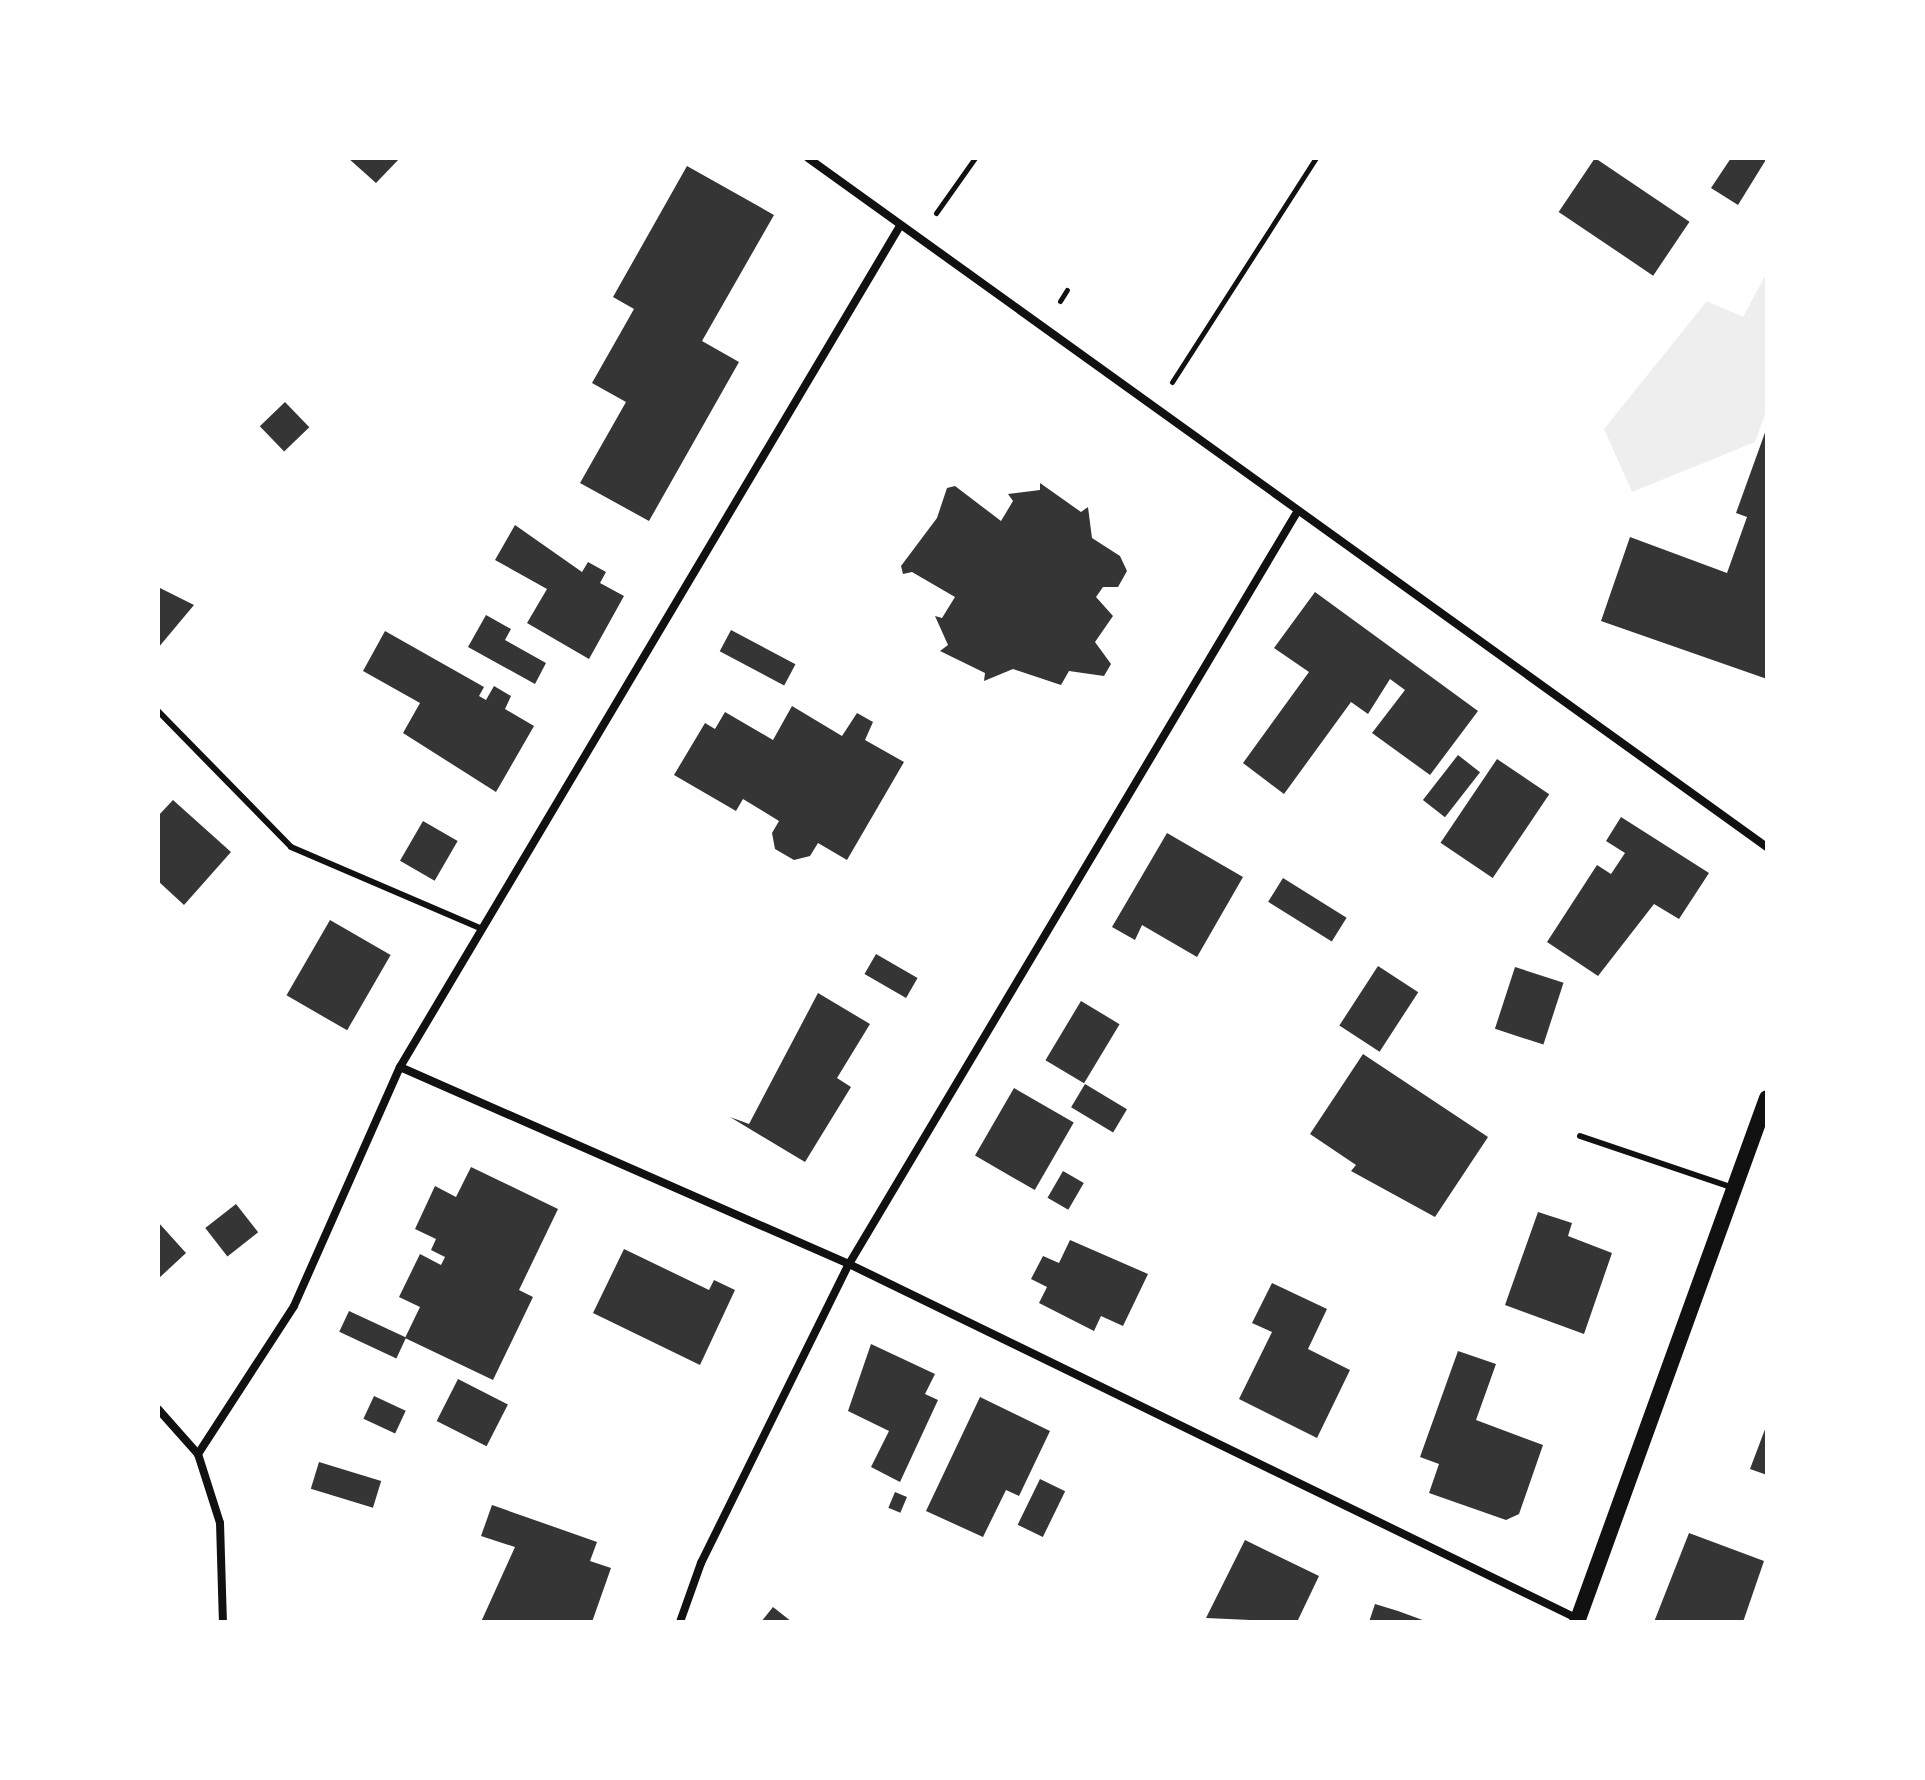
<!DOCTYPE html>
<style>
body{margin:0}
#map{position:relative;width:1925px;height:1780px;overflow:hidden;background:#fff;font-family:"Times New Roman",serif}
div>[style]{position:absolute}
.green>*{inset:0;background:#eee}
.building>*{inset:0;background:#353535;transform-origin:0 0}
.path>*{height:5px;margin:-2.5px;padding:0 2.5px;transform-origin:2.5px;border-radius:2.5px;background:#111}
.service>*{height:6px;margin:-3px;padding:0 3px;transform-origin:3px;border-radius:3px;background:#111}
.minor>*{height:8px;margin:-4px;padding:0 4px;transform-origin:4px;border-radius:4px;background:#111}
.secondary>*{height:16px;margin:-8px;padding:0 8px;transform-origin:8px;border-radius:8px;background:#111}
span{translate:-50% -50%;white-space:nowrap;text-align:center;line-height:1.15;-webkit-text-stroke:8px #fff;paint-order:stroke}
.frame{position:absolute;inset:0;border:160px solid #fff;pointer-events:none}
</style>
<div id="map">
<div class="green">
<i style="clip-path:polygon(1767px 272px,1767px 409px,1755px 442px,1632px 492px,1604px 429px,1707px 301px,1743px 317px)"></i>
</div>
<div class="building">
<i style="clip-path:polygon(348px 158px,400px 158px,376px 183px)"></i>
<i style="left:1595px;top:158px;width:114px;height:65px;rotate:34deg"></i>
<i style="clip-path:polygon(1731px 158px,1767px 158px,1738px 205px,1711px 188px)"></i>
<i style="clip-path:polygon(687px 166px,774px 215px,702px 341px,739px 362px,649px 521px,580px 483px,626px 402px,592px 383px,634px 309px,613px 297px)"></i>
<i style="left:285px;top:402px;width:35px;height:35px;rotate:46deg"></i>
<i style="clip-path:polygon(1767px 427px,1767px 679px,1601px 621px,1630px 537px,1727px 573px,1747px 517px,1736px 513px)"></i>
<i style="clip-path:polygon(1040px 483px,1081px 512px,1088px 507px,1092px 538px,1120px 556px,1127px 571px,1118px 587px,1103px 587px,1096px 597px,1113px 616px,1095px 642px,1111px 664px,1104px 676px,1069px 671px,1061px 685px,1013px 669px,984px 681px,985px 673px,940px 651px,948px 645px,935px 616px,942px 618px,955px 597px,912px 572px,903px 574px,901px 566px,937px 518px,947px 488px,955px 486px,1001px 521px,1013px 501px,1008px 494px,1040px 490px)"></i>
<i style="clip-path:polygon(515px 525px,582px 572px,588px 562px,606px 572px,600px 583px,624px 596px,589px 659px,527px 623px,547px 589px,495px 560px)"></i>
<i style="clip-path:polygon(158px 587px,194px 605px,158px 648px)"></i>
<i style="clip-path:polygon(1315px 592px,1478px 711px,1430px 775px,1372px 733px,1405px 690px,1390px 679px,1368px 714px,1351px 702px,1284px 794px,1243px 763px,1309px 672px,1274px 648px)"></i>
<i style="clip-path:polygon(486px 615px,511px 629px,505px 640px,546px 663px,535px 684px,468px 647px)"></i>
<i style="left:731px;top:630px;width:73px;height:24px;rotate:28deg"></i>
<i style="clip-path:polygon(385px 631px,484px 687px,479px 696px,486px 700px,494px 686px,511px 696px,505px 709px,534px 726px,496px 792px,403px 733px,420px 703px,363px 671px)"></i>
<i style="clip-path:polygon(792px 706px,842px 736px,857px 713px,873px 722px,865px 740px,904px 762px,847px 860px,818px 843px,810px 856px,794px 860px,775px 849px,772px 833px,779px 821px,743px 799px,736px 811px,674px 775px,705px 723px,715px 729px,725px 712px,773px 740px)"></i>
<i style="left:1458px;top:755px;width:28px;height:57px;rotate:38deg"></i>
<i style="left:1497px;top:759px;width:63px;height:101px;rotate:34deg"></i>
<i style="clip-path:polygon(173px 800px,231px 852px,184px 905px,158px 881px,158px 816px)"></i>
<i style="clip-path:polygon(1621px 817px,1709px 873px,1679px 919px,1654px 904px,1598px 976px,1547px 942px,1597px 865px,1611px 874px,1625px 853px,1606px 841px)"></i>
<i style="left:423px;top:821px;width:40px;height:46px;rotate:30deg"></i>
<i style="clip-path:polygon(1167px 833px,1243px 877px,1197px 957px,1142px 925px,1135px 940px,1112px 927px)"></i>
<i style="left:1283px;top:878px;width:75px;height:28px;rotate:32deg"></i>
<i style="left:330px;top:920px;width:70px;height:87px;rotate:30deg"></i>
<i style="left:876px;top:954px;width:48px;height:23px;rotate:30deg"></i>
<i style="left:1378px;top:966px;width:48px;height:71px;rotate:33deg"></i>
<i style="left:1515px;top:967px;width:51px;height:65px;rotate:18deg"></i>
<i style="clip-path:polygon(818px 993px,870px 1024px,837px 1078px,851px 1087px,805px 1162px,730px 1117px,749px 1124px)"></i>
<i style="left:1081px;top:1001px;width:45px;height:69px;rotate:31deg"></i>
<i style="clip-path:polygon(1363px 1054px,1488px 1137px,1435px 1217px,1351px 1171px,1356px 1165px,1310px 1134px)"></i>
<i style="left:1085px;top:1084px;width:49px;height:27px;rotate:31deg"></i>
<i style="left:1014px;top:1088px;width:69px;height:78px;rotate:30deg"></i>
<i style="clip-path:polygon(471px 1167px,558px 1209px,519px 1290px,533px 1297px,493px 1380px,405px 1338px,420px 1307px,399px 1297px,420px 1254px,441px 1265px,445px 1257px,431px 1250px,436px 1239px,415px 1229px,435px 1186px,456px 1197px)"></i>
<i style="left:1063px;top:1171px;width:24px;height:31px;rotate:30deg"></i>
<i style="left:236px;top:1204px;width:36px;height:39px;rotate:52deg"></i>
<i style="clip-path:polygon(1538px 1212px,1572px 1223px,1568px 1236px,1612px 1253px,1584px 1334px,1505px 1305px)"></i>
<i style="clip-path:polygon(158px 1222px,186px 1253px,158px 1279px)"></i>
<i style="clip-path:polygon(1070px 1240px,1148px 1274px,1123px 1326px,1101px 1316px,1094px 1331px,1039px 1303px,1047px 1287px,1031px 1279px,1043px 1256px,1059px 1263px)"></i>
<i style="clip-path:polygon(624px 1249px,709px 1290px,714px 1280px,735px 1290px,700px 1365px,593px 1313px)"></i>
<i style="clip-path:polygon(1272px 1283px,1327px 1309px,1308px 1349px,1350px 1370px,1317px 1438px,1239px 1399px,1272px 1332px,1252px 1323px)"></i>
<i style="left:349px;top:1311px;width:63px;height:23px;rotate:25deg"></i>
<i style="clip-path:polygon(871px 1344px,935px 1374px,925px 1394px,938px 1400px,900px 1482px,871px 1467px,889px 1431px,848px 1411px)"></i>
<i style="clip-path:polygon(1458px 1351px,1496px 1364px,1476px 1420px,1543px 1445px,1519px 1514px,1506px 1520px,1429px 1493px,1439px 1464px,1420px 1457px)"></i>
<i style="left:458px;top:1379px;width:56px;height:47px;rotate:27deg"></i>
<i style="left:374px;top:1396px;width:35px;height:25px;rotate:25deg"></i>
<i style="clip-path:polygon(980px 1397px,1050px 1431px,1019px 1496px,1006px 1490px,983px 1537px,926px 1511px)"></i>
<i style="clip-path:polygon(1767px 1424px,1767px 1475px,1750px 1469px)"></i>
<i style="left:319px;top:1462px;width:65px;height:28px;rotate:17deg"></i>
<i style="left:1040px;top:1479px;width:28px;height:51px;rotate:26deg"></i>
<i style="left:895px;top:1492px;width:13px;height:17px;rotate:23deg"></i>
<i style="clip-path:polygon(492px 1505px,597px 1542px,590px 1561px,611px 1568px,592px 1622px,481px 1622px,515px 1547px,481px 1536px)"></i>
<i style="clip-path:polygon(1689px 1533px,1764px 1561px,1743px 1622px,1654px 1622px)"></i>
<i style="clip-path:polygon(1245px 1540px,1319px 1576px,1297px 1622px,1206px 1618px)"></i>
<i style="clip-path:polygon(1375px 1604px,1398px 1611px,1428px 1622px,1369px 1622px)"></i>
<i style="clip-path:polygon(773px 1607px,792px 1622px,761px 1622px)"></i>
</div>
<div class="path">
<i style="left:936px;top:213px;width:67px;rotate:-54.7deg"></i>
<i style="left:1060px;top:301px;width:13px;rotate:-58deg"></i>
<i style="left:1172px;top:382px;width:266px;rotate:-57.3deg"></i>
</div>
<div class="service">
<i style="left:158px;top:711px;width:190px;rotate:45.6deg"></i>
<i style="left:291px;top:847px;width:208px;rotate:23.2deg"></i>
<i style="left:1580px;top:1136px;width:163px;rotate:18.7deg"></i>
</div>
<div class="minor">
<i style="left:808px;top:158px;width:1181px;rotate:35.7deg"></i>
<i style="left:400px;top:1067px;width:490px;rotate:23.7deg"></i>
<i style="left:849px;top:1264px;width:811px;rotate:25.96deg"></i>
<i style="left:158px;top:1409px;width:60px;rotate:48.4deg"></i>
<i style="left:198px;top:1454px;width:72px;rotate:72.3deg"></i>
<i style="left:220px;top:1523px;width:99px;rotate:88.3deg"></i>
<i style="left:198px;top:1454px;width:176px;rotate:-57deg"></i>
<i style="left:294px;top:1306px;width:261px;rotate:-66.1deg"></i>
<i style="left:400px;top:1067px;width:978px;rotate:-59.27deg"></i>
<i style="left:680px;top:1622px;width:63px;rotate:-70.4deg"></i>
<i style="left:701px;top:1563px;width:334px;rotate:-63.7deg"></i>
<i style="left:849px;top:1264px;width:873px;rotate:-59.21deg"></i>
</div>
<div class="secondary">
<i style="left:1577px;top:1622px;width:557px;rotate:-70.07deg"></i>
</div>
<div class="frame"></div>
</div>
